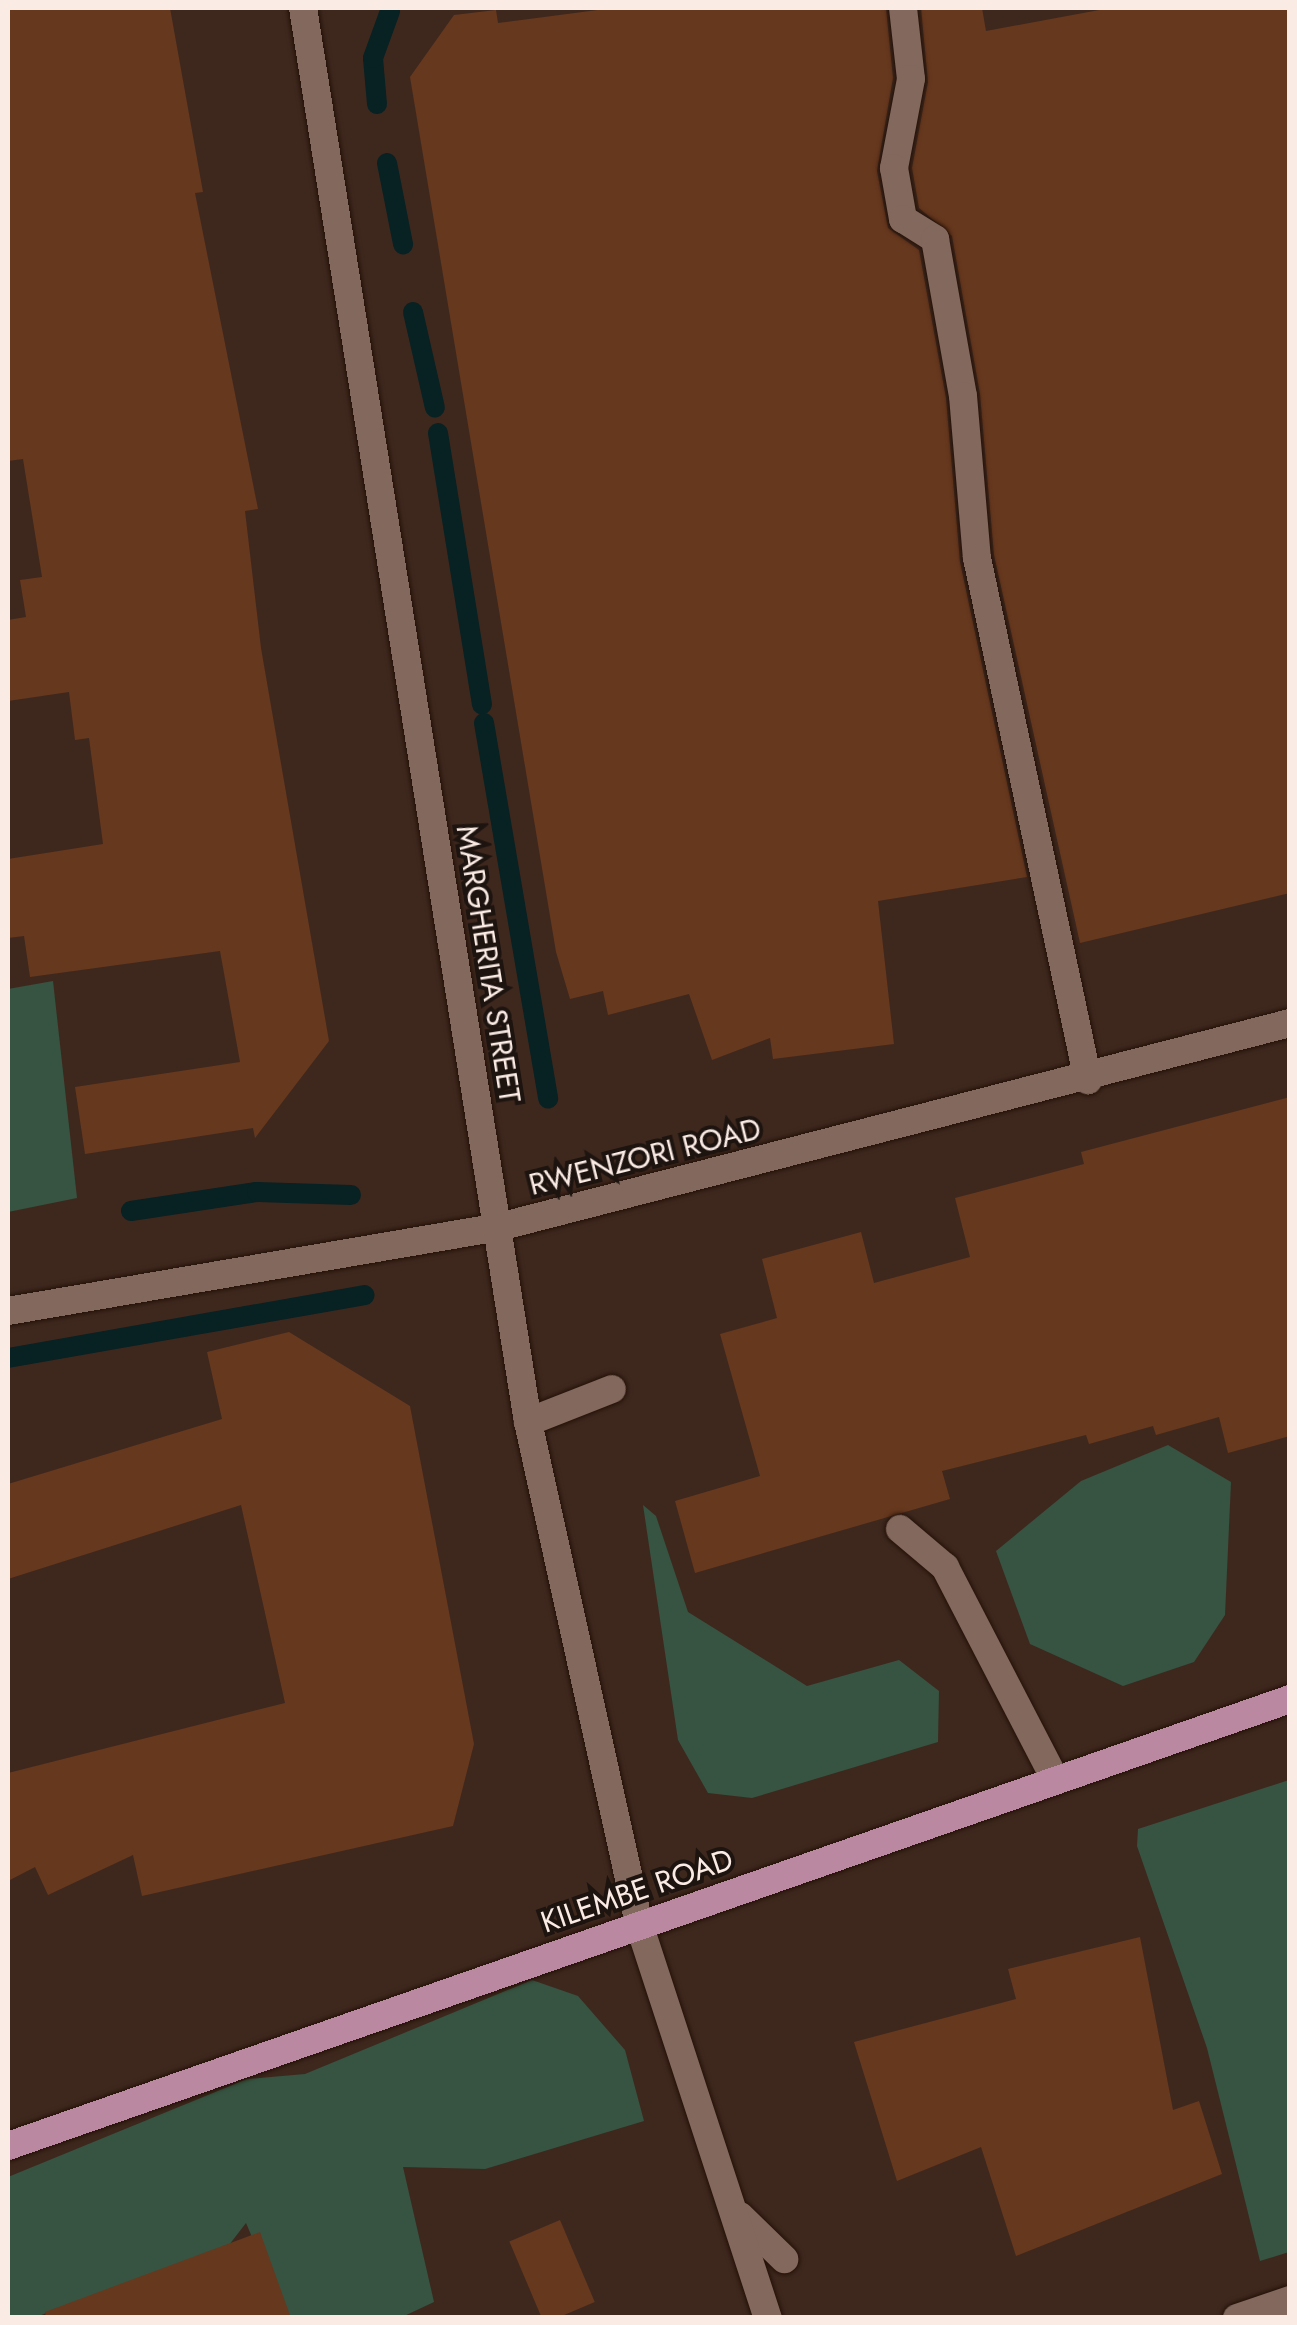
<!DOCTYPE html>
<style>
body{margin:0}
#map{position:relative;width:1297px;height:2325px;overflow:hidden;background:#3e281e;font-family:Jost,sans-serif}
div>[style]{position:absolute}
.green>*{inset:0;background:#365441}
.stream>*{height:20px;margin:-10px;padding:0 10px;transform-origin:10px;border-radius:10px;background:#082122}
.building>*{inset:0;background:#66381e;transform-origin:0 0}
.roads{filter:drop-shadow(0 0 2px #241007) drop-shadow(0 0 2px #241007)}
.service>*{height:28px;margin:-14px;padding:0 14px;transform-origin:14px;border-radius:14px;background:#82685d}
.minor>*{height:28px;margin:-14px;padding:0 14px;transform-origin:14px;border-radius:14px;background:#82685d}
.tertiary>*{height:28px;margin:-14px;padding:0 14px;transform-origin:14px;border-radius:14px;background:#82685d}
.primary>*{height:28px;margin:-14px;padding:0 14px;transform-origin:14px;border-radius:14px;background:#ba88a0}
span{translate:-50% -50%;white-space:nowrap;text-align:center;line-height:1.15;-webkit-text-stroke:8px #1d130f;paint-order:stroke}
.street-label{font-size:30px;color:#faebe5}
.frame{position:absolute;inset:0;border:10px solid #faebe5;pointer-events:none}
</style>
<div id="map">
<div class="green">
<i style="clip-path:polygon(53px 981px,77px 1198px,8px 1212px,8px 989px)"></i>
<i style="clip-path:polygon(1168px 1445px,1231px 1482px,1225px 1615px,1194px 1662px,1123px 1686px,1030px 1644px,996px 1551px,1081px 1481px)"></i>
<i style="clip-path:polygon(643px 1505px,656px 1516px,688px 1612px,807px 1686px,899px 1660px,939px 1691px,938px 1742px,752px 1798px,708px 1793px,678px 1740px)"></i>
<i style="clip-path:polygon(1289px 1780px,1289px 2252px,1260px 2261px,1207px 2048px,1137px 1846px,1138px 1829px)"></i>
<i style="clip-path:polygon(532px 1980px,578px 1996px,625px 2050px,644px 2121px,485px 2169px,403px 2167px,434px 2302px,402px 2317px,286px 2317px,246px 2223px,229px 2245px,36px 2317px,8px 2318px,8px 2177px,247px 2079px,305px 2074px)"></i>
</div>
<div class="stream">
<i style="left:377px;top:104px;width:46px;rotate:-95deg"></i>
<i style="left:373px;top:58px;width:50px;rotate:-70.1deg"></i>
<i style="left:387px;top:163px;width:83px;rotate:78.8deg"></i>
<i style="left:413px;top:312px;width:98px;rotate:77.1deg"></i>
<i style="left:438px;top:433px;width:275px;rotate:80.8deg"></i>
<i style="left:484px;top:723px;width:381px;rotate:80.3deg"></i>
<i style="left:131px;top:1211px;width:127px;rotate:-8.6deg"></i>
<i style="left:257px;top:1192px;width:94px;rotate:1.8deg"></i>
<i style="left:8px;top:1358px;width:362px;rotate:-10deg"></i>
</div>
<div class="building">
<i style="clip-path:polygon(8px 8px,170px 8px,203px 192px,195px 193px,258px 509px,245px 511px,261px 648px,329px 1041px,255px 1138px,253px 1128px,85px 1154px,75px 1087px,240px 1062px,220px 951px,30px 977px,24px 936px,8px 938px,8px 859px,103px 844px,89px 738px,75px 740px,69px 692px,8px 701px,8px 620px,26px 617px,20px 580px,42px 577px,23px 459px,8px 461px)"></i>
<i style="clip-path:polygon(613px 8px,886px 8px,893px 78px,877px 171px,888px 228px,919px 250px,946px 398px,960px 562px,1027px 877px,878px 901px,894px 1044px,773px 1059px,770px 1038px,712px 1060px,689px 994px,608px 1015px,603px 991px,570px 999px,556px 952px,410px 77px,454px 15px,496px 10px,498px 23px)"></i>
<i style="clip-path:polygon(921px 8px,982px 8px,986px 31px,1110px 8px,1290px 8px,1290px 893px,1080px 943px,994px 555px,980px 394px,952px 236px,919px 208px,912px 168px,928px 82px)"></i>
<i style="clip-path:polygon(1290px 1097px,1290px 1436px,1228px 1453px,1219px 1417px,1156px 1435px,1153px 1426px,1089px 1444px,1086px 1435px,942px 1471px,950px 1499px,695px 1573px,675px 1501px,760px 1476px,720px 1334px,777px 1318px,762px 1259px,861px 1232px,874px 1283px,970px 1257px,955px 1198px,1084px 1164px,1081px 1152px)"></i>
<i style="clip-path:polygon(289px 1332px,410px 1406px,474px 1744px,453px 1826px,142px 1896px,133px 1855px,48px 1895px,35px 1867px,8px 1881px,8px 1773px,285px 1703px,241px 1505px,8px 1579px,8px 1484px,222px 1419px,207px 1352px)"></i>
<i style="clip-path:polygon(1140px 1937px,1173px 2110px,1199px 2101px,1222px 2174px,1016px 2256px,981px 2147px,897px 2181px,854px 2042px,1016px 1999px,1008px 1969px)"></i>
<i style="left:560px;top:2220px;width:89px;height:55px;rotate:67deg"></i>
<i style="clip-path:polygon(260px 2232px,291px 2318px,46px 2318px,45px 2312px)"></i>
</div>
<div class="roads">
<div class="service">
<i style="left:528px;top:1422px;width:90px;rotate:-21.4deg"></i>
<i style="left:900px;top:1529px;width:59px;rotate:40.2deg"></i>
<i style="left:945px;top:1567px;width:239px;rotate:62.6deg"></i>
<i style="left:740px;top:2216px;width:62px;rotate:44.3deg"></i>
</div>
<div class="minor">
<i style="left:903px;top:8px;width:71px;rotate:83.6deg"></i>
<i style="left:911px;top:79px;width:91px;rotate:100.8deg"></i>
<i style="left:894px;top:168px;width:52px;rotate:80deg"></i>
<i style="left:903px;top:219px;width:38px;rotate:32deg"></i>
<i style="left:935px;top:239px;width:159px;rotate:79.9deg"></i>
<i style="left:963px;top:396px;width:163px;rotate:85.1deg"></i>
<i style="left:977px;top:558px;width:534px;rotate:78deg"></i>
<i style="left:8px;top:1311px;width:494px;rotate:-9.7deg"></i>
<i style="left:495px;top:1228px;width:821px;rotate:-14.46deg"></i>
<i style="left:639px;top:1924px;width:415px;rotate:71.9deg"></i>
<i style="left:1237px;top:2318px;width:56px;rotate:-18.8deg"></i>
</div>
<div class="tertiary">
<i style="left:303px;top:8px;width:1432px;rotate:80.96deg"></i>
<i style="left:528px;top:1422px;width:514px;rotate:77.53deg"></i>
</div>
<div class="primary">
<i style="left:8px;top:2146px;width:1358px;rotate:-19.22deg"></i>
</div>
</div>
<div class="street-label">
<span style="left:488px;top:964px;rotate:81deg">MARGHERITA STREET</span>
<span style="left:645px;top:1157px;rotate:-14deg">RWENZORI ROAD</span>
<span style="left:637px;top:1891px;rotate:-19deg">KILEMBE ROAD</span>
</div>
<div class="frame"></div>
</div>
